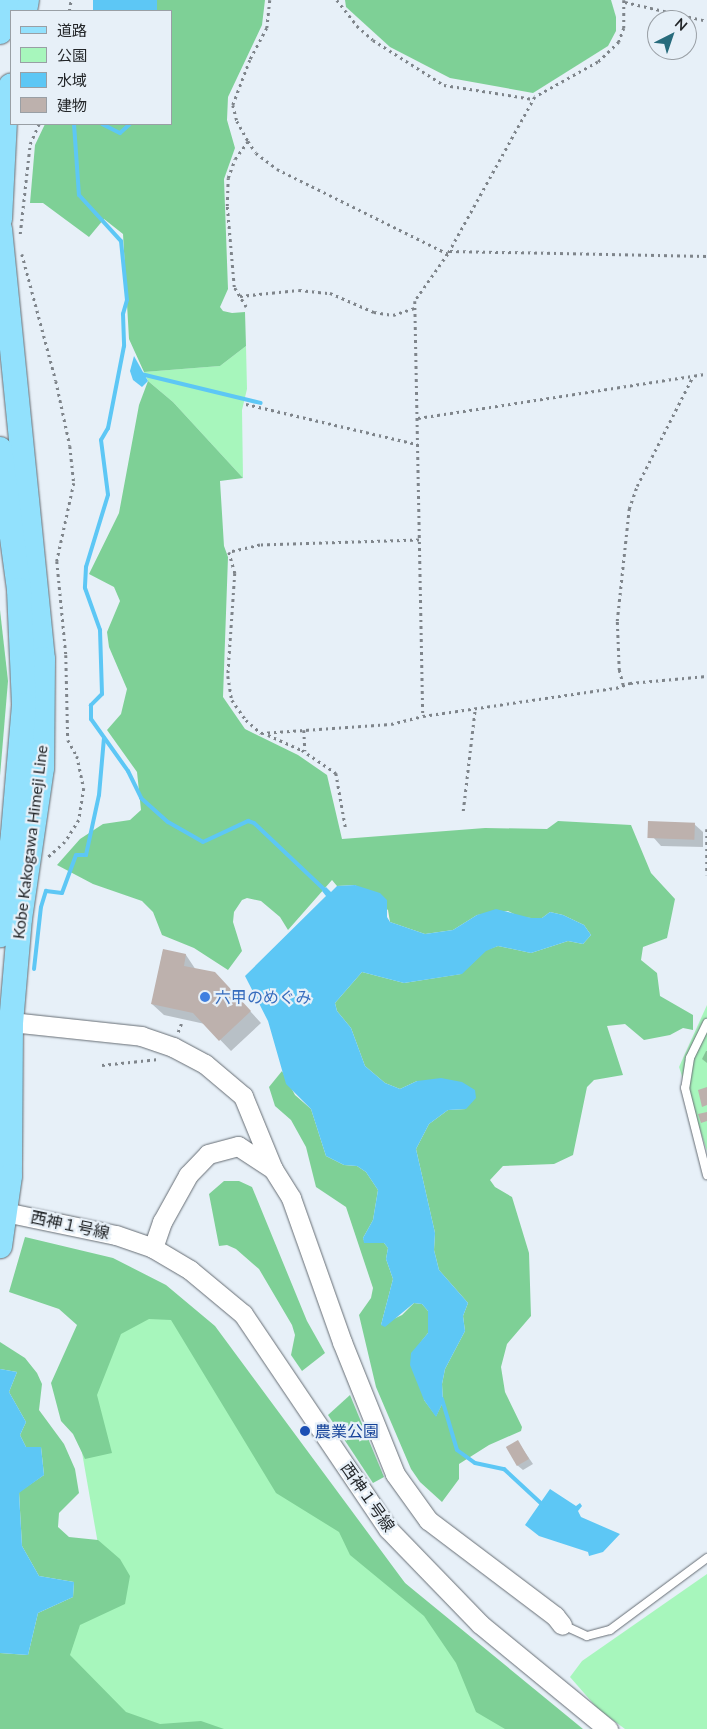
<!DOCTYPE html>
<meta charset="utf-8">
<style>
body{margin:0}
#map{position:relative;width:707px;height:1729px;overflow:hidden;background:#e7f0f8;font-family:Lato,"Noto Sans JP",sans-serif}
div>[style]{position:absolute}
.green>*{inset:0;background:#a7f6bc}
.forest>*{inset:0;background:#7ed096}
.water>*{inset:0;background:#5dc7f5;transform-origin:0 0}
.shadow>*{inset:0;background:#0003}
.stream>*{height:4px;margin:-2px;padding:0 2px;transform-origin:2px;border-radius:2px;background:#5dc7f5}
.building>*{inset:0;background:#bdb1ad;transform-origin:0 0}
.path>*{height:2.5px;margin-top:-1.25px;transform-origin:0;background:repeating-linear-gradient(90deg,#7f858b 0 2.5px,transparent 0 6.5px)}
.roads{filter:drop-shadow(0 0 1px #666d74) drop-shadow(0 0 1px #666d74)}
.service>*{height:8px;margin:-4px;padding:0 4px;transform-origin:4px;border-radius:4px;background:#fff}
.tertiary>*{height:19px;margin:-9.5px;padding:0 9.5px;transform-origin:9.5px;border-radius:9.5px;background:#fff}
.primary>*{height:24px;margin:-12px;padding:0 12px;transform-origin:12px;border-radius:12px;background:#92e1fd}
.dots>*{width:14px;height:14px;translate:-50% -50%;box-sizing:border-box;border:2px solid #e7f0f8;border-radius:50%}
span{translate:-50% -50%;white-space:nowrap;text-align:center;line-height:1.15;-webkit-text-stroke:4.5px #e7f0f8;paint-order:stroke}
.street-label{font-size:16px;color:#232629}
.shop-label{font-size:16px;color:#366cbe}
.left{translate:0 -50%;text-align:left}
.transit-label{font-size:16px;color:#164399}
.legend{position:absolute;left:10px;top:10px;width:162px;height:115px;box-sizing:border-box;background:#e7f0f8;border:1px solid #999fa5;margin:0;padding:6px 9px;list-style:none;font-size:15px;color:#232629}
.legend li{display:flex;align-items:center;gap:10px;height:25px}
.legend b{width:25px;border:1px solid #999fa5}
.north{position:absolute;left:647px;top:10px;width:50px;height:50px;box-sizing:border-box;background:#e7f0f8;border:1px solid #999fa5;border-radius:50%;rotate:41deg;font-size:14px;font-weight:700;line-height:20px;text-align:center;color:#232629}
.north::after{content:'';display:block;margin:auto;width:18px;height:22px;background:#276b7c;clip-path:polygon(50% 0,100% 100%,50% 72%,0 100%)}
</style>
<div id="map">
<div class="green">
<i style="clip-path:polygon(246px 346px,247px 389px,242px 410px,243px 478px,173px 402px,148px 381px,144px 372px,220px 366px)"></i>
<i style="clip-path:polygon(707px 1005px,707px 1151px,679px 1067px)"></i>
<i style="clip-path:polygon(171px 1307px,450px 1636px,559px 1729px,171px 1729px,112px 1722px,56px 1652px,102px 1567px,69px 1378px,120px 1320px)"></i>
<i style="clip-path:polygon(707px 1574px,707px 1729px,625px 1729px,598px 1709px,570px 1677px,582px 1661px)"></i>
</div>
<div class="forest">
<i style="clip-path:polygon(157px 0,265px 0,262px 25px,228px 97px,227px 120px,235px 148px,224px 179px,228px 289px,220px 307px,223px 311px,232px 313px,245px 312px,246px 346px,220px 366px,144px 372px,129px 339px,123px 234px,104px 219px,89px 237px,43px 203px,30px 203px,35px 145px,45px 124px,171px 124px,171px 11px,155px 11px)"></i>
<i style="clip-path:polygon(345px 0,611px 0,616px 17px,616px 31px,608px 46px,533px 93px,450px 78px,390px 47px,346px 7px)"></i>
<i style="clip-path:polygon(148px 381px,173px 402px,243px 478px,220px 481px,224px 546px,228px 557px,223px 697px,245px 729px,298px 755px,327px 775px,342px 839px,485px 828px,547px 829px,558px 821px,631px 825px,651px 873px,675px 899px,667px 938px,643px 947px,641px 960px,657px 973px,660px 996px,693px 1015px,693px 1030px,683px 1028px,670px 1035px,644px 1040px,625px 1024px,607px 1026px,623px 1075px,594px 1080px,587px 1087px,573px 1155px,554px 1164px,503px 1166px,490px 1180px,495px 1187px,512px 1197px,529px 1253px,531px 1316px,507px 1344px,501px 1367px,505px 1392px,522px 1427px,521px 1431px,489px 1445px,459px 1464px,459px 1479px,442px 1502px,420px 1482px,411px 1469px,376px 1387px,359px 1315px,371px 1298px,373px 1288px,346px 1207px,316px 1187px,306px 1147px,291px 1120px,275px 1106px,269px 1087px,282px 1071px,295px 1095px,311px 1109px,326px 1156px,344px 1165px,357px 1166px,366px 1172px,378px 1190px,373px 1220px,363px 1238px,365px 1243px,384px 1243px,388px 1248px,386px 1259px,393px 1279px,381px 1325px,402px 1315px,414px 1303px,422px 1304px,428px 1311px,428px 1333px,420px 1343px,424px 1400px,436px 1416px,443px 1402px,442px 1384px,445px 1369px,465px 1331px,463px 1316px,468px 1303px,439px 1270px,434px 1250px,435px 1233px,416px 1149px,429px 1124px,448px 1110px,466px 1109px,417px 1081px,400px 1089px,385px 1083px,365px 1066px,351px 1028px,337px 1011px,335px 1003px,362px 972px,404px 983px,461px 974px,486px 950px,498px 946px,531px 953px,568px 941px,583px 944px,591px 935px,584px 925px,563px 915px,550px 912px,542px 918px,531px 918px,520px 917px,508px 911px,477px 915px,453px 930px,425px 934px,390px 922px,388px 910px,355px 885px,337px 886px,332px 880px,288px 930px,280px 917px,261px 901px,247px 898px,242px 900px,234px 912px,233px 922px,242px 951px,228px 970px,194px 948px,162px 935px,153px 912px,142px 901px,93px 884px,57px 865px,80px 839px,103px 824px,130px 820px,141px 810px,137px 772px,107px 730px,121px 714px,127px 689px,109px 647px,107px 632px,120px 601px,114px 587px,89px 574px,119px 513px,139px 405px)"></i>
<i style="clip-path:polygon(0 610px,8px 681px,0 776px)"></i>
<i style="clip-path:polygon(224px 1181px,239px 1181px,252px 1187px,307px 1321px,325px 1353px,302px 1371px,291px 1355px,295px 1335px,292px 1325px,259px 1269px,236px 1249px,227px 1245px,219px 1246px,209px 1194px)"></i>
<i style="clip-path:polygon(25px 1237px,113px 1258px,166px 1285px,215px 1326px,405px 1583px,583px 1729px,505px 1729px,476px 1712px,456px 1663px,424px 1616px,350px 1555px,339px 1532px,276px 1493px,171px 1320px,149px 1319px,121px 1334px,97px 1395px,112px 1453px,85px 1459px,73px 1434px,61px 1421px,51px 1383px,77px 1325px,59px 1309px,9px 1292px)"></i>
<i style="clip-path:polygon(0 1342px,25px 1358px,37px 1373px,42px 1384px,39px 1410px,64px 1444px,75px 1469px,79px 1493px,59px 1513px,58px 1527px,69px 1537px,98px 1540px,120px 1559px,130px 1576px,125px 1604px,80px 1625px,70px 1655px,126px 1712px,160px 1724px,201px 1721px,224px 1729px,0 1729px,0 1653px,28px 1655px,38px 1613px,73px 1597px,74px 1582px,39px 1576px,22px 1546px,19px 1492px,44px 1475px,41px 1447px,26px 1447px,20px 1435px,26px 1422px,9px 1392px,17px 1372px,0 1369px)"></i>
<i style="clip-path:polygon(350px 1395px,384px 1477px,373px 1483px,328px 1415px)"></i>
</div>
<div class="water">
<i style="left:93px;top:0;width:64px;height:12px"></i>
<i style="clip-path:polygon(134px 356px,148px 381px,142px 387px,133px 380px,130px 371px)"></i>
<i style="clip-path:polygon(355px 885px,380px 893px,387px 900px,387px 917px,390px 922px,425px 934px,453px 930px,477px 915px,496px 909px,531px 918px,542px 918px,550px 912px,563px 915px,584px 925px,591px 935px,583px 944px,568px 941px,531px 953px,498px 946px,486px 951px,462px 974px,404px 983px,362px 972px,335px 1003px,337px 1011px,351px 1028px,365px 1066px,385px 1083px,400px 1089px,417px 1081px,441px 1078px,462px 1082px,475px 1090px,476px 1098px,466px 1109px,448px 1110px,429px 1124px,416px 1149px,435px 1233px,434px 1250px,439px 1270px,468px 1303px,463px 1316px,465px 1331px,445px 1369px,442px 1384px,443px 1402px,436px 1417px,424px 1400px,410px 1365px,411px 1353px,428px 1333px,428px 1311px,422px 1304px,414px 1303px,385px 1327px,381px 1325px,393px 1279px,386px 1259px,388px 1248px,384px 1243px,364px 1243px,363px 1238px,373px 1220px,378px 1190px,366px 1172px,357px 1166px,344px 1165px,326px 1156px,311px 1109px,286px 1084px,268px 1021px,245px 976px,326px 896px,322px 891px,326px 887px,331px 892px,337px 886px)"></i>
<i style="clip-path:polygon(0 1369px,17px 1372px,9px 1392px,26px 1422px,20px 1435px,26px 1447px,41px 1447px,44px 1475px,19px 1493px,22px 1546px,39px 1576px,74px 1582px,73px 1597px,38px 1613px,28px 1655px,0 1653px)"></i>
<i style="clip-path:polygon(550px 1489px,576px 1506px,580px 1503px,582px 1506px,578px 1511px,581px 1517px,620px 1534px,603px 1552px,589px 1556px,588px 1552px,539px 1536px,525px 1525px)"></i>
</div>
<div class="shadow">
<i style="clip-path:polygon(694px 824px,703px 832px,703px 847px,661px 846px,653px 837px)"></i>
<i style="clip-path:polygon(163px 951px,186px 955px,196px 970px,226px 985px,261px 1023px,231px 1051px,205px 1024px,164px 1015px,152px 1004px)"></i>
<i style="clip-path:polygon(706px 1051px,707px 1051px,707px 1063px,702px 1059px)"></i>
<i style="clip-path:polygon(518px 1442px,533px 1464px,523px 1470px,517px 1465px)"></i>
</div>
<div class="stream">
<i style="left:74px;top:124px;width:71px;rotate:86deg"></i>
<i style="left:79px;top:195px;width:62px;rotate:47.6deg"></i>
<i style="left:121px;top:241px;width:59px;rotate:84.2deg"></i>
<i style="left:127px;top:300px;width:15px;rotate:106deg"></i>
<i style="left:123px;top:314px;width:32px;rotate:88deg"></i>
<i style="left:124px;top:346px;width:84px;rotate:101deg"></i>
<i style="left:108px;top:428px;width:14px;rotate:120deg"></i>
<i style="left:101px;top:440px;width:55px;rotate:82.7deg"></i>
<i style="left:108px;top:495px;width:75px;rotate:107deg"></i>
<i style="left:86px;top:567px;width:21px;rotate:93deg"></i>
<i style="left:85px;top:588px;width:45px;rotate:70.3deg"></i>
<i style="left:100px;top:630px;width:64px;rotate:88.2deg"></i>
<i style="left:102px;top:694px;width:16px;rotate:135deg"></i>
<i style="left:91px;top:705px;width:14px;rotate:90deg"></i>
<i style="left:91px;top:719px;width:64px;rotate:54.6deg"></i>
<i style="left:128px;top:771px;width:30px;rotate:64deg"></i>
<i style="left:141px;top:798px;width:36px;rotate:42deg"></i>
<i style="left:168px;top:822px;width:40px;rotate:29.7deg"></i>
<i style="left:203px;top:842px;width:50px;rotate:-25deg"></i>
<i style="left:248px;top:821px;width:6px;rotate:18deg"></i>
<i style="left:254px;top:823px;width:100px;rotate:43.4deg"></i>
<i style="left:102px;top:124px;width:20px;rotate:27deg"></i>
<i style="left:120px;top:133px;width:13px;rotate:-42deg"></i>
<i style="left:141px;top:374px;width:123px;rotate:13.6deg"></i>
<i style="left:34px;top:969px;width:62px;rotate:-83.6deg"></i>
<i style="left:41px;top:907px;width:17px;rotate:-73deg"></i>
<i style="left:46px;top:891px;width:16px;rotate:7deg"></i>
<i style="left:62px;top:893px;width:40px;rotate:-69.8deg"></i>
<i style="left:76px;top:855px;width:10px"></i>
<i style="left:86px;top:855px;width:61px;rotate:-77.8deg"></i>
<i style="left:99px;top:795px;width:57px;rotate:-85deg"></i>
<i style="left:442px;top:1399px;width:53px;rotate:73.6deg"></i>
<i style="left:457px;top:1450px;width:22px;rotate:36deg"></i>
<i style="left:475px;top:1463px;width:30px;rotate:12deg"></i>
<i style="left:504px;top:1469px;width:54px;rotate:42.8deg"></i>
</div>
<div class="building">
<i style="left:648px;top:821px;width:47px;height:17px;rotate:2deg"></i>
<i style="clip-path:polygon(163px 949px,186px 954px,184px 966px,215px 972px,251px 1011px,219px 1041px,193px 1013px,151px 1004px)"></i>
<i style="clip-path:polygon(707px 1087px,707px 1105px,702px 1107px,698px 1090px)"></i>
<i style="clip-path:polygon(707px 1112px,707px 1121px,701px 1123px,698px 1114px)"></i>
<i style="left:518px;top:1440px;width:22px;height:14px;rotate:60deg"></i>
</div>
<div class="path">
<i style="left:270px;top:0;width:28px;rotate:96deg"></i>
<i style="left:267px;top:28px;width:36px;rotate:118deg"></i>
<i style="left:250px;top:60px;width:48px;rotate:110.7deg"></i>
<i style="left:233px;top:105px;width:16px;rotate:76deg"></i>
<i style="left:237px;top:121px;width:23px;rotate:61deg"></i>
<i style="left:248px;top:141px;width:14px;rotate:56deg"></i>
<i style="left:256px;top:153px;width:26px;rotate:37deg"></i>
<i style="left:277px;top:169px;width:191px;rotate:26.4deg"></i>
<i style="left:337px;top:0;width:33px;rotate:52deg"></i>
<i style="left:357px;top:26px;width:21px;rotate:41deg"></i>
<i style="left:373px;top:40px;width:84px;rotate:32.4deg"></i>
<i style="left:444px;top:85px;width:90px;rotate:8.9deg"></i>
<i style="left:624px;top:0;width:28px;rotate:90deg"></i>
<i style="left:624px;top:28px;width:15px;rotate:110deg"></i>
<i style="left:619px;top:42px;width:29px;rotate:136deg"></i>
<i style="left:598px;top:62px;width:72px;rotate:150.9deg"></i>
<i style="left:535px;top:97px;width:179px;rotate:119deg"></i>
<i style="left:448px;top:254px;width:57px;rotate:125.1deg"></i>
<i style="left:415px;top:301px;width:415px;rotate:88.9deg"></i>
<i style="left:423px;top:716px;width:195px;rotate:-8.3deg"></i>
<i style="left:616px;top:688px;width:15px;rotate:-20deg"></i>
<i style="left:630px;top:683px;width:77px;rotate:-5.2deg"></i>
<i style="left:625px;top:2px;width:84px;rotate:13deg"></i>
<i style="left:69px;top:11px;width:11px;rotate:-80deg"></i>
<i style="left:20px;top:234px;width:91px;rotate:-83.7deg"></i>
<i style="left:30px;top:144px;width:22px;rotate:-66deg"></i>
<i style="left:450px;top:251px;width:257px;rotate:1.1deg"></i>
<i style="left:22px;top:254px;width:131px;rotate:75deg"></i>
<i style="left:56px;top:381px;width:66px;rotate:77.8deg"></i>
<i style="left:70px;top:446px;width:37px;rotate:84deg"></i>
<i style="left:74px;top:483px;width:80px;rotate:102.3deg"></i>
<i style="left:57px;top:561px;width:94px;rotate:84.5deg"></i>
<i style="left:66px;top:655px;width:85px;rotate:88.7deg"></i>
<i style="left:68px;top:740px;width:18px;rotate:61deg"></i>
<i style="left:77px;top:756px;width:33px;rotate:78deg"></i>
<i style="left:84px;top:788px;width:32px;rotate:99deg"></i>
<i style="left:79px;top:820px;width:26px;rotate:122deg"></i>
<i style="left:65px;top:842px;width:25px;rotate:138deg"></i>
<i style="left:240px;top:296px;width:59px;rotate:-5.8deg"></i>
<i style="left:299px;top:290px;width:31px;rotate:6deg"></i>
<i style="left:330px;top:293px;width:48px;rotate:23.4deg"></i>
<i style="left:374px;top:312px;width:19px;rotate:9deg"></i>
<i style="left:393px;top:315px;width:23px;rotate:-18deg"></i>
<i style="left:246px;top:307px;width:23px;rotate:-121deg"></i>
<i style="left:234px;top:287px;width:81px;rotate:-94.9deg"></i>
<i style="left:227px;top:206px;width:28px;rotate:-88deg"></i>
<i style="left:228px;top:178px;width:20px;rotate:-70deg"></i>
<i style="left:235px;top:159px;width:22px;rotate:-54deg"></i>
<i style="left:246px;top:404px;width:176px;rotate:13.2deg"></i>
<i style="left:418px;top:418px;width:292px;rotate:-8.7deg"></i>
<i style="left:419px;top:540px;width:159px;rotate:178.2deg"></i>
<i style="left:260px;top:545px;width:32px;rotate:167deg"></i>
<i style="left:229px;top:552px;width:22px;rotate:74deg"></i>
<i style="left:235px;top:573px;width:103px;rotate:93.9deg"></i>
<i style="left:228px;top:676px;width:24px;rotate:81deg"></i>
<i style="left:232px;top:700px;width:24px;rotate:55deg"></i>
<i style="left:246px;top:720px;width:20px;rotate:41deg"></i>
<i style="left:261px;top:733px;width:130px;rotate:-4deg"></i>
<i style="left:391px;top:724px;width:33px;rotate:-14deg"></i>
<i style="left:623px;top:685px;width:16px;rotate:-105deg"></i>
<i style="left:619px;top:670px;width:49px;rotate:-92.3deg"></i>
<i style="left:617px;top:621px;width:113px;rotate:-83.9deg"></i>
<i style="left:629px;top:509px;width:24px;rotate:-71deg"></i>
<i style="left:637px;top:486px;width:123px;rotate:-63deg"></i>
<i style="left:304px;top:730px;width:21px;rotate:87deg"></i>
<i style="left:268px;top:735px;width:37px;rotate:24deg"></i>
<i style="left:302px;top:750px;width:41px;rotate:34.1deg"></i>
<i style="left:336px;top:773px;width:58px;rotate:80deg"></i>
<i style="left:463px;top:811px;width:103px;rotate:-83.3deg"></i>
<i style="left:707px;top:829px;width:46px;rotate:90deg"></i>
<i style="left:178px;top:1032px;width:9px;rotate:-69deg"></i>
<i style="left:102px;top:1065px;width:57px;rotate:-6deg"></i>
</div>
<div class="roads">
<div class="service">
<i style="left:707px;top:1023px;width:39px;rotate:116deg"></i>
<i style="left:690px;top:1058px;width:30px;rotate:99deg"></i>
<i style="left:685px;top:1088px;width:90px;rotate:75.8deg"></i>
<i style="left:563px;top:1625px;width:26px;rotate:25deg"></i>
<i style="left:587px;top:1636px;width:24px;rotate:-15deg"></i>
<i style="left:610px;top:1630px;width:121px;rotate:-36.6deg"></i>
</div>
<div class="tertiary">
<i style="left:11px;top:1022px;width:131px;rotate:6.1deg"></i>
<i style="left:141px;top:1036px;width:34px;rotate:19deg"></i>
<i style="left:173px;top:1047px;width:36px;rotate:28deg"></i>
<i style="left:205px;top:1064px;width:50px;rotate:40.1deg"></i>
<i style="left:243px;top:1096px;width:79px;rotate:67.7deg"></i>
<i style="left:273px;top:1169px;width:34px;rotate:58deg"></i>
<i style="left:291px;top:1198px;width:153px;rotate:70.5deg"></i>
<i style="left:342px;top:1342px;width:142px;rotate:68.1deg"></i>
<i style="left:395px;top:1474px;width:57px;rotate:54.3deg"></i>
<i style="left:428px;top:1520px;width:159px;rotate:37.1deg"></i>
<i style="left:555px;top:1616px;width:11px;rotate:52deg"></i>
<i style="left:0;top:1211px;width:118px;rotate:11.7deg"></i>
<i style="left:116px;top:1235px;width:39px;rotate:19deg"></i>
<i style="left:153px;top:1248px;width:43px;rotate:30.7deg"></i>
<i style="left:190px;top:1270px;width:69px;rotate:39.7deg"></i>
<i style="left:243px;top:1314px;width:259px;rotate:56deg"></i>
<i style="left:388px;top:1529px;width:132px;rotate:45.9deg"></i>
<i style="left:480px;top:1624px;width:166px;rotate:39.4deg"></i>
<i style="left:153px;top:1248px;width:28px;rotate:-71deg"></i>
<i style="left:162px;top:1222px;width:54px;rotate:-61deg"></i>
<i style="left:188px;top:1175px;width:29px;rotate:-46deg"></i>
<i style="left:208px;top:1154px;width:31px;rotate:-15deg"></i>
<i style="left:238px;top:1146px;width:42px;rotate:33.3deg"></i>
</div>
<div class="primary">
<i style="left:25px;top:11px;width:11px;rotate:-80deg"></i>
<i style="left:0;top:32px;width:33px;rotate:-79deg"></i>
<i style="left:0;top:219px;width:100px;rotate:-87.1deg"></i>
<i style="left:5px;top:119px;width:34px;rotate:-80deg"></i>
<i style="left:0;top:229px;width:432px;rotate:84.3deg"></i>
<i style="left:43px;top:659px;width:109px;rotate:90.5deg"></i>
<i style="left:42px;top:768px;width:152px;rotate:98.3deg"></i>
<i style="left:20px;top:918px;width:104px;rotate:94.9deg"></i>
<i style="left:11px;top:1022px;width:154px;rotate:90.4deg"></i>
<i style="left:10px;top:1176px;width:71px;rotate:98.1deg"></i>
<i style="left:0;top:449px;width:142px;rotate:82.3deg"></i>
<i style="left:19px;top:590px;width:115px;rotate:87.5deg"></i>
<i style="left:24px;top:705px;width:129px;rotate:94.9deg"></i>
<i style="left:13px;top:834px;width:102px;rotate:97.3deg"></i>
</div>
</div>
<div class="dots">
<i style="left:205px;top:997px;background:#3f7fe0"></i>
<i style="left:305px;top:1431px;background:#1a4fb4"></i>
</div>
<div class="street-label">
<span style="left:30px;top:842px;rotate:-83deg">Kobe Kakogawa Himeji Line</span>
<span style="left:70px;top:1225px;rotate:12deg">西神１号線</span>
<span style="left:368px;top:1497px;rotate:55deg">西神１号線</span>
</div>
<div class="shop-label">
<span class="left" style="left:215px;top:997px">六甲のめぐみ</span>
</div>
<div class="transit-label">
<span class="left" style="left:315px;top:1431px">農業公園</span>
</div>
<ul class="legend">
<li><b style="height:6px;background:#92e1fd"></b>道路</li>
<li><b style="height:14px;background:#a7f6bc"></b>公園</li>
<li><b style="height:14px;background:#5dc7f5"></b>水域</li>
<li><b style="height:14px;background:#bdb1ad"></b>建物</li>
</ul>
<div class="north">N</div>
</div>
